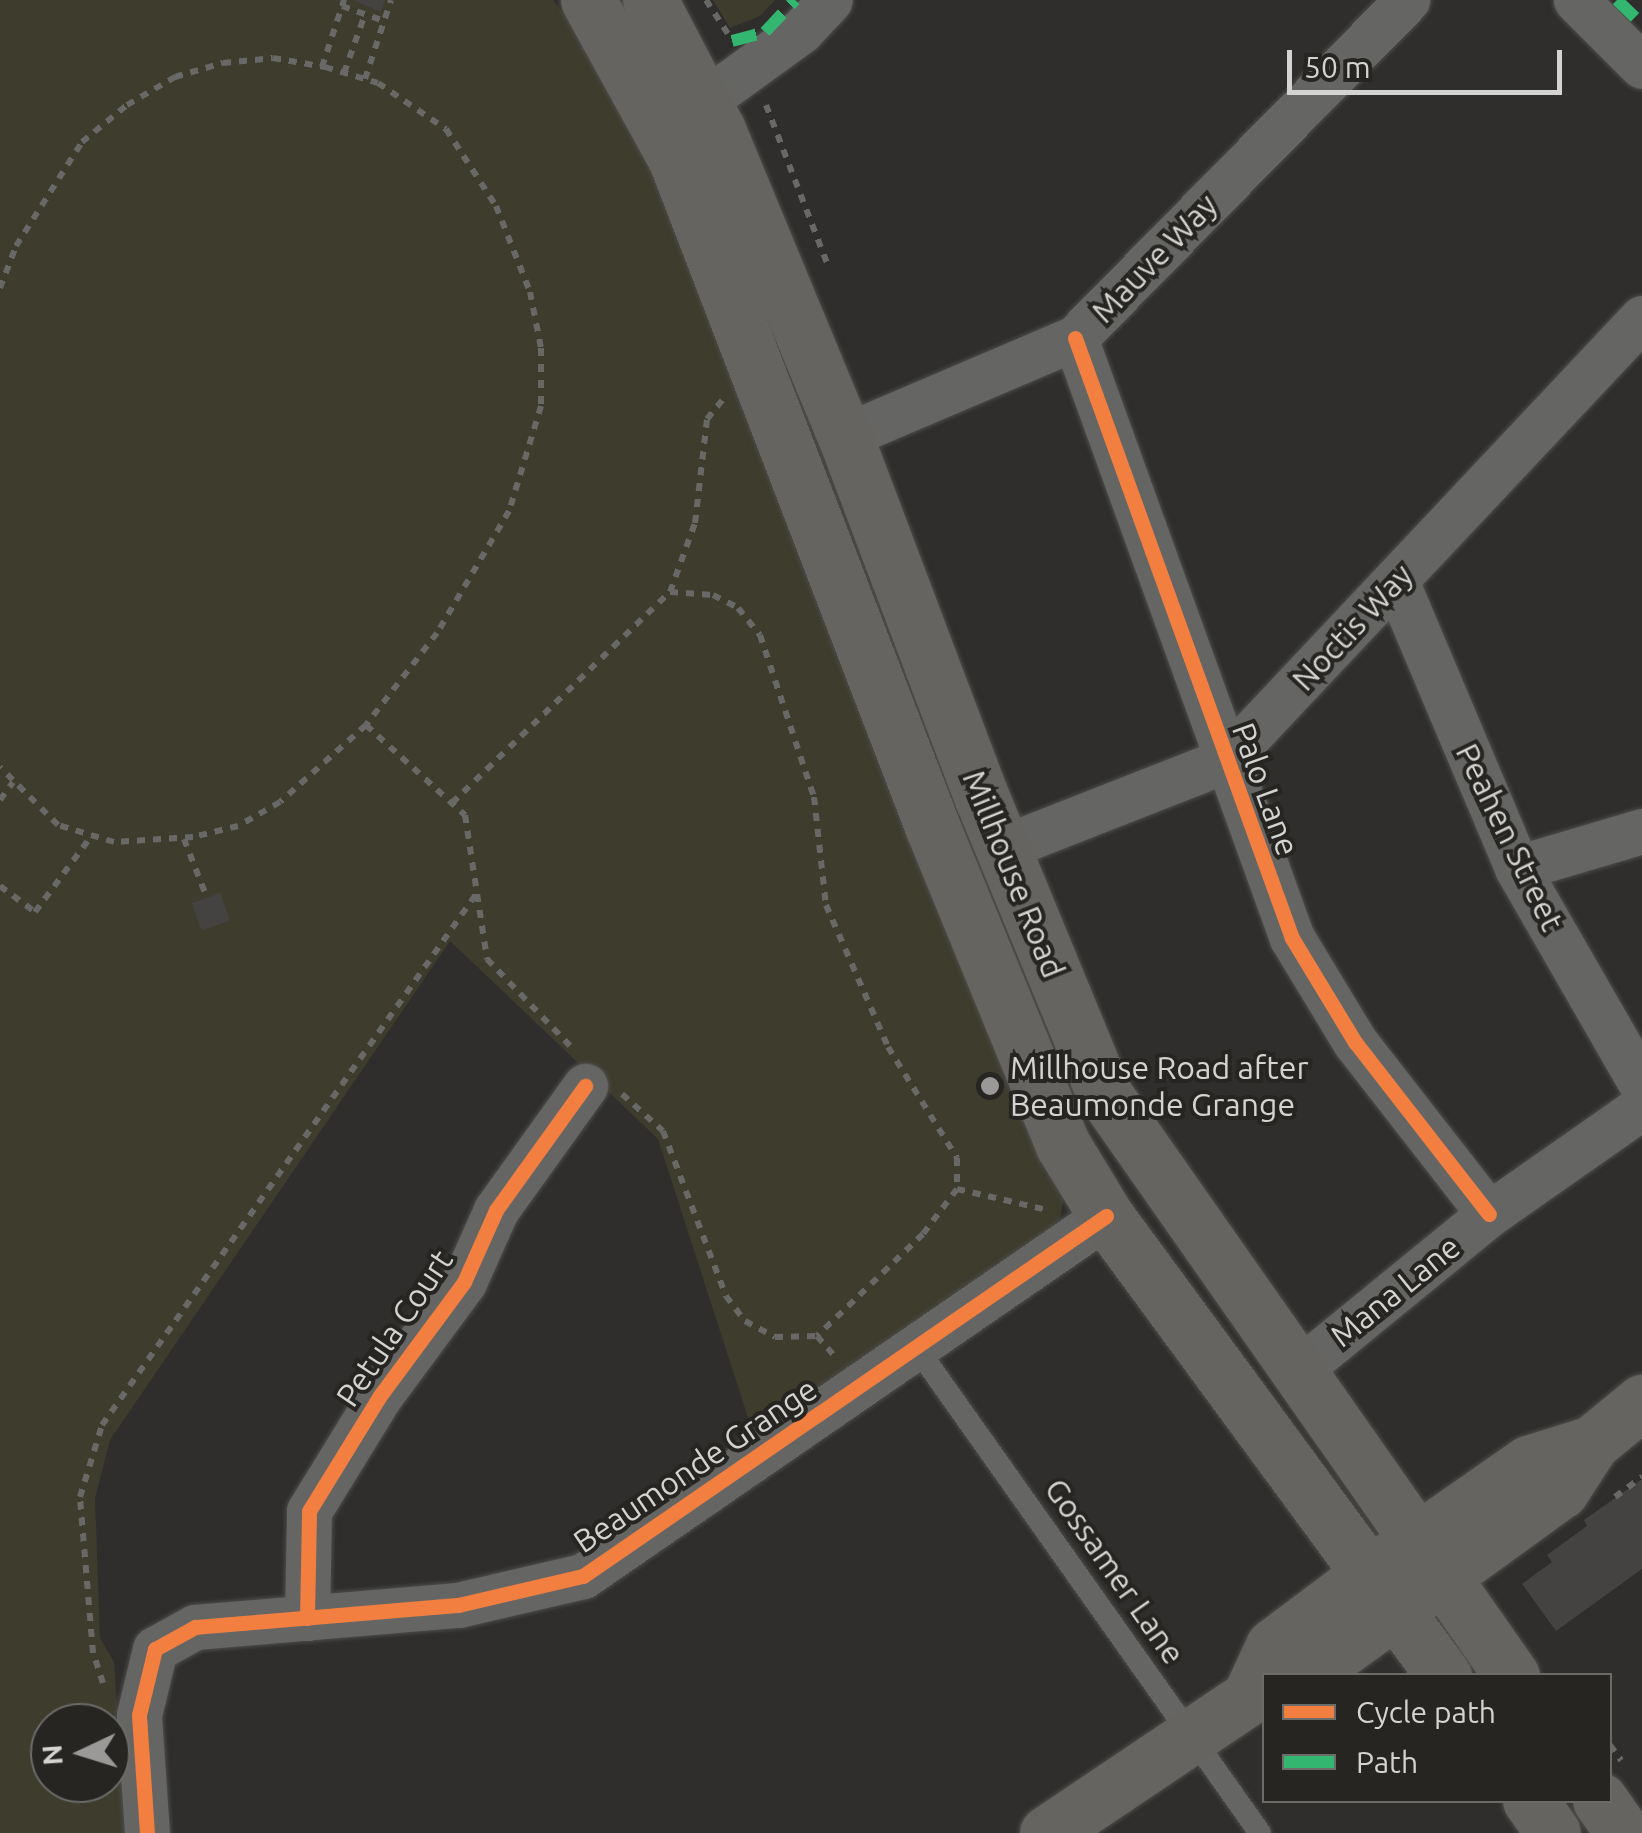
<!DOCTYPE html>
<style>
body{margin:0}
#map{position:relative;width:1642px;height:1833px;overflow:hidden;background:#2f2e2d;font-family:Ubuntu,sans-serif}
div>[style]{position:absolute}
.green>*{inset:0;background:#3e3c2d}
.building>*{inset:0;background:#444342;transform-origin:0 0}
.path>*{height:6px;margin-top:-3px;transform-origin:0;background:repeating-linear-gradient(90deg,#686867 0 8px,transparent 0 16px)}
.roads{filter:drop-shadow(0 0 2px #4c4c4a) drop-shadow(0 0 2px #4c4c4a)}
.lane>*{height:22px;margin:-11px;padding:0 11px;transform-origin:11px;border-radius:11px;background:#656564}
.street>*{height:45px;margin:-22.5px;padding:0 22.5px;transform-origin:22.5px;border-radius:22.5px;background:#656564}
.secondary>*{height:55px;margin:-27.5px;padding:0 27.5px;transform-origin:27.5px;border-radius:27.5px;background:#656460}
.quiet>*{height:12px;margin-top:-6px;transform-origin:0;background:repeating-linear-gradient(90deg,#33b770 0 25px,transparent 0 37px)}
.cycleway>*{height:15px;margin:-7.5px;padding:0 7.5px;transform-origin:7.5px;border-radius:7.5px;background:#f27e40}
.dots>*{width:28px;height:28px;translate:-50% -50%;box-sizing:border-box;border:5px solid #262522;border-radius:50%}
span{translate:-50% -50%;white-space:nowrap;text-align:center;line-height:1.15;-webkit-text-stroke:8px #262522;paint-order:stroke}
.street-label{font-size:32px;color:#d3d3d1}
.poi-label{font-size:32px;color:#d3d3d1}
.left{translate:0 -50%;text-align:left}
.legend{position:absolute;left:1262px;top:1673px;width:350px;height:130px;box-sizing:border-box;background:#262522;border:2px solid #6b6b68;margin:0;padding:12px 18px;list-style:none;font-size:30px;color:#d3d3d1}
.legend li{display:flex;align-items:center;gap:20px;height:50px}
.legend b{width:50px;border:2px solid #6b6b68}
.north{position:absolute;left:30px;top:1703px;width:100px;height:100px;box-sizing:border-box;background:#262522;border:2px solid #6b6b68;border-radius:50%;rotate:266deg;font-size:28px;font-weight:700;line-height:40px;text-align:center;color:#d3d3d1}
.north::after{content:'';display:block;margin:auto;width:35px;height:45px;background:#9a9998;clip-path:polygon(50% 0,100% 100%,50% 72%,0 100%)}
.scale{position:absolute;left:1287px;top:50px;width:275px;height:45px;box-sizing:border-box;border:5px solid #d3d3d1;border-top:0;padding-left:12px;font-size:30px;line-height:35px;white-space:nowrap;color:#d3d3d1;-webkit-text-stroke:8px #262522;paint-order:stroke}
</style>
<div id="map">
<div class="green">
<i style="clip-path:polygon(evenodd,0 0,553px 0,640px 114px,1065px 1190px,1060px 1220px,1037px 1244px,753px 1433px,658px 1139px,450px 941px,110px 1440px,95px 1498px,100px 1638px,114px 1662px,126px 1833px,0 1833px,0 0,50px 1723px,110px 1723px,110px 1783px,50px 1783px,50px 1723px)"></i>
<i style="clip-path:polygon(713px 0,775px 0,760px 16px,730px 28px)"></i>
</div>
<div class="building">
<i style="clip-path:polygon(353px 0,385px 0,381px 12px)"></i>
<i style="left:220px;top:893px;width:29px;height:30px;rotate:70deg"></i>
<i style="clip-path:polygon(1642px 1479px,1642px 1569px,1556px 1631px,1522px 1584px,1552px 1562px,1547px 1555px,1587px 1526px,1584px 1520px)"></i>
</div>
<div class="path">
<i style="left:706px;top:0;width:44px;rotate:57deg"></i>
<i style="left:342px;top:6px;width:45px;rotate:19.7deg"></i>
<i style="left:322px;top:67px;width:71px;rotate:-71.8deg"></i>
<i style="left:344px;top:73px;width:63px;rotate:-70.4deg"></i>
<i style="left:365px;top:79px;width:83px;rotate:-71.8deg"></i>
<i style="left:766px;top:105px;width:173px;rotate:68.9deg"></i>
<i style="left:0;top:288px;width:45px;rotate:-69.1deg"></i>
<i style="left:16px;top:246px;width:123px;rotate:-57.6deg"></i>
<i style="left:82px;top:142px;width:58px;rotate:-39.4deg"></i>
<i style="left:127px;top:105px;width:56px;rotate:-30.3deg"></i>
<i style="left:175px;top:77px;width:50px;rotate:-16.3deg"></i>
<i style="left:223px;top:63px;width:50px;rotate:-5.7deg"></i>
<i style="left:273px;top:58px;width:53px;rotate:9.8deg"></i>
<i style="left:325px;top:67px;width:55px;rotate:16.8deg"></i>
<i style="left:378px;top:83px;width:82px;rotate:34.1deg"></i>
<i style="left:446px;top:129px;width:92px;rotate:57deg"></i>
<i style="left:496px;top:206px;width:92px;rotate:68.4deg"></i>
<i style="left:530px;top:292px;width:57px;rotate:78.9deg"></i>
<i style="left:541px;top:348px;width:58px;rotate:90deg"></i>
<i style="left:541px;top:406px;width:110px;rotate:106.9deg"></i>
<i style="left:509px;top:511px;width:142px;rotate:120.5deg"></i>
<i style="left:437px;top:633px;width:116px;rotate:127.7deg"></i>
<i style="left:366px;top:725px;width:115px;rotate:138.2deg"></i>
<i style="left:280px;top:802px;width:48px;rotate:150.3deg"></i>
<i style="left:238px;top:826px;width:46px;rotate:166.3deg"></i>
<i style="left:193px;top:837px;width:79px;rotate:176.4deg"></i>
<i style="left:114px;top:842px;width:59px;rotate:-163.1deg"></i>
<i style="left:58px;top:825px;width:82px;rotate:-135deg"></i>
<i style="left:670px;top:592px;width:43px;rotate:4deg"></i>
<i style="left:713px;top:595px;width:28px;rotate:27deg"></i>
<i style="left:738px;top:608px;width:35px;rotate:51deg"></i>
<i style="left:760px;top:635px;width:171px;rotate:71.6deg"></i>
<i style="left:814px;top:797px;width:109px;rotate:83.7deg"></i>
<i style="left:826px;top:905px;width:155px;rotate:66.4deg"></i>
<i style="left:888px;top:1047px;width:131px;rotate:58.1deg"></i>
<i style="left:957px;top:1158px;width:31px;rotate:90deg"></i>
<i style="left:957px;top:1189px;width:56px;rotate:127.1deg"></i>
<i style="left:923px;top:1234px;width:147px;rotate:136.1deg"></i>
<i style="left:366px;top:725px;width:134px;rotate:42.3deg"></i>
<i style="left:465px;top:815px;width:146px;rotate:81.3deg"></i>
<i style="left:487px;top:959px;width:123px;rotate:46.3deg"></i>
<i style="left:0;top:800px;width:22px;rotate:-54deg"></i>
<i style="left:452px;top:803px;width:303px;rotate:-44.1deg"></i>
<i style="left:670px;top:592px;width:73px;rotate:-70.1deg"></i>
<i style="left:695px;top:523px;width:105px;rotate:-83.4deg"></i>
<i style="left:707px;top:419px;width:26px;rotate:-51deg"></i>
<i style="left:184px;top:839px;width:63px;rotate:68.7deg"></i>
<i style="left:0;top:886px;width:44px;rotate:36.6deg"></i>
<i style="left:35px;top:912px;width:92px;rotate:-53.4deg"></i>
<i style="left:622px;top:1094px;width:55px;rotate:42.1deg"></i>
<i style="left:663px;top:1131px;width:177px;rotate:69.1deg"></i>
<i style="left:726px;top:1296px;width:31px;rotate:53deg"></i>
<i style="left:745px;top:1321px;width:34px;rotate:28deg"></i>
<i style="left:775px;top:1337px;width:42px;rotate:-1.4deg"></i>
<i style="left:817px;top:1336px;width:28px;rotate:49deg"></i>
<i style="left:957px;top:1189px;width:92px;rotate:13.1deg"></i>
<i style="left:1615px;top:1497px;width:34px;rotate:-37deg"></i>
<i style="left:103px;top:1683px;width:32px;rotate:-108deg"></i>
<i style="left:93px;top:1653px;width:157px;rotate:-94.8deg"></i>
<i style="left:80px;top:1497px;width:75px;rotate:-73deg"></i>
<i style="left:102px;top:1425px;width:654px;rotate:-54.83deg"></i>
<i style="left:1610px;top:1745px;width:19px;rotate:54deg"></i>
</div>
<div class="roads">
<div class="lane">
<i style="left:916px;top:1347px;width:595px;rotate:54.71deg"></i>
</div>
<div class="street">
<i style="left:1576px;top:0;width:93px;rotate:45deg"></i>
<i style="left:703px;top:102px;width:121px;rotate:-35.9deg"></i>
<i style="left:801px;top:31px;width:42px;rotate:-46.9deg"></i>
<i style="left:1075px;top:338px;width:638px;rotate:70.12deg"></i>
<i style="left:1292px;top:938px;width:122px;rotate:58.8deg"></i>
<i style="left:1355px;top:1042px;width:218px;rotate:52.1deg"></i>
<i style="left:845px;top:436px;width:250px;rotate:-23.1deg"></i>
<i style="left:1075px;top:338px;width:474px;rotate:-45.5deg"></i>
<i style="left:1396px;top:581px;width:311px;rotate:67.1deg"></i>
<i style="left:1517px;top:868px;width:250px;rotate:60.1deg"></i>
<i style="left:1002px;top:848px;width:241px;rotate:-21.4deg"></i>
<i style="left:1226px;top:760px;width:607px;rotate:-46.74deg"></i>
<i style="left:1517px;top:868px;width:130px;rotate:-16.5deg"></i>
<i style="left:1296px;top:1372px;width:249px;rotate:-39.3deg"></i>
<i style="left:1489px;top:1214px;width:187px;rotate:-35deg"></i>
<i style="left:307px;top:1618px;width:107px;rotate:-88.9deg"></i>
<i style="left:309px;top:1511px;width:134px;rotate:-58.4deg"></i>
<i style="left:379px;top:1397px;width:143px;rotate:-53.5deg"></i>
<i style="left:464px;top:1282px;width:79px;rotate:-66deg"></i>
<i style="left:496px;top:1210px;width:153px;rotate:-54.3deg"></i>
<i style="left:147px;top:1833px;width:118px;rotate:-93.9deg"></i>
<i style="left:139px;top:1715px;width:68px;rotate:-76.4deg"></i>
<i style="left:155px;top:1649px;width:46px;rotate:-28.8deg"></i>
<i style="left:195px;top:1627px;width:264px;rotate:-4.8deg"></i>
<i style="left:458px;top:1605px;width:128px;rotate:-13.1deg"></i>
<i style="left:583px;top:1576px;width:635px;rotate:-34.54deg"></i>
</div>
<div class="secondary">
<i style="left:588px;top:0;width:183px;rotate:61.2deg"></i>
<i style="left:676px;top:160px;width:714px;rotate:68.97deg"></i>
<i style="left:932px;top:826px;width:345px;rotate:67.7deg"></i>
<i style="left:1063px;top:1145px;width:83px;rotate:58.8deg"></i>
<i style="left:1106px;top:1216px;width:571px;rotate:53.69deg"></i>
<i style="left:650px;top:0;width:147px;rotate:62.4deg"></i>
<i style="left:718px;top:130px;width:331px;rotate:67.5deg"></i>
<i style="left:845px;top:436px;width:387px;rotate:69.3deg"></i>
<i style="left:982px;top:798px;width:318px;rotate:67.6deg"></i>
<i style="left:1103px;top:1092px;width:713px;rotate:54.99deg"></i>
<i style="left:1305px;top:1676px;width:316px;rotate:-35.9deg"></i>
<i style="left:1561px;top:1491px;width:57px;rotate:-57.1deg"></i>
<i style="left:1592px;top:1443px;width:65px;rotate:-39.4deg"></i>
<i style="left:1253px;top:1689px;width:47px;rotate:-65.1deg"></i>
<i style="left:1273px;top:1646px;width:120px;rotate:-36.9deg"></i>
<i style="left:1369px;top:1574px;width:194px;rotate:-34.9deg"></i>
<i style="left:1528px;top:1463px;width:67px;rotate:-17.4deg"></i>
<i style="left:1530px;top:1800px;width:40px;rotate:55.1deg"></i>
<i style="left:1600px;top:1800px;width:40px;rotate:55.1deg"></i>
<i style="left:1047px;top:1833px;width:262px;rotate:-33.9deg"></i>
</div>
</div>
<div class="quiet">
<i style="left:1617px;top:0;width:35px;rotate:44deg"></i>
<i style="left:732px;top:41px;width:34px;rotate:-15deg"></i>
<i style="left:765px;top:32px;width:44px;rotate:-46.8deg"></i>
</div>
<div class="cycleway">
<i style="left:1075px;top:338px;width:638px;rotate:70.12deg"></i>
<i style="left:1292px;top:938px;width:122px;rotate:58.8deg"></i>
<i style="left:1355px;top:1042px;width:218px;rotate:52.1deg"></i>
<i style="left:307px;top:1618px;width:107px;rotate:-88.9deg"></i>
<i style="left:309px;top:1511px;width:134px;rotate:-58.4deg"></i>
<i style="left:379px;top:1397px;width:143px;rotate:-53.5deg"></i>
<i style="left:464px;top:1282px;width:79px;rotate:-66deg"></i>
<i style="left:496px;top:1210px;width:153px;rotate:-54.3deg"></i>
<i style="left:147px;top:1833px;width:118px;rotate:-93.9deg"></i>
<i style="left:139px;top:1715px;width:68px;rotate:-76.4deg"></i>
<i style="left:155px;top:1649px;width:46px;rotate:-28.8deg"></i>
<i style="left:195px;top:1627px;width:264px;rotate:-4.8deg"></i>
<i style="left:458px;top:1605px;width:128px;rotate:-13.1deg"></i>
<i style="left:583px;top:1576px;width:635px;rotate:-34.54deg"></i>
</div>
<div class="dots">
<i style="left:990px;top:1086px;background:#9a9998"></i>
</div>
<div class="street-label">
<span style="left:1154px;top:258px;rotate:-46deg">Mauve Way</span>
<span style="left:1352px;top:627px;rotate:-47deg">Noctis Way</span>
<span style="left:1266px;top:789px;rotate:70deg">Palo Lane</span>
<span style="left:1510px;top:837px;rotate:64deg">Peahen Street</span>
<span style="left:1014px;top:874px;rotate:68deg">Millhouse Road</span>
<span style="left:1395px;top:1291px;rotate:-39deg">Mana Lane</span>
<span style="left:394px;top:1328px;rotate:-56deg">Petula Court</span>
<span style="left:695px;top:1465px;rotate:-34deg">Beaumonde Grange</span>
<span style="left:1115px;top:1571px;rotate:55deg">Gossamer Lane</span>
</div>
<div class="poi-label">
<span class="left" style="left:1010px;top:1086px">Millhouse Road after<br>Beaumonde Grange</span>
</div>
<ul class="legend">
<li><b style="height:12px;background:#f27e40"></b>Cycle path</li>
<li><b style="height:12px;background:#33b770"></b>Path</li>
</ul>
<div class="north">N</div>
<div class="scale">50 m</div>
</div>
